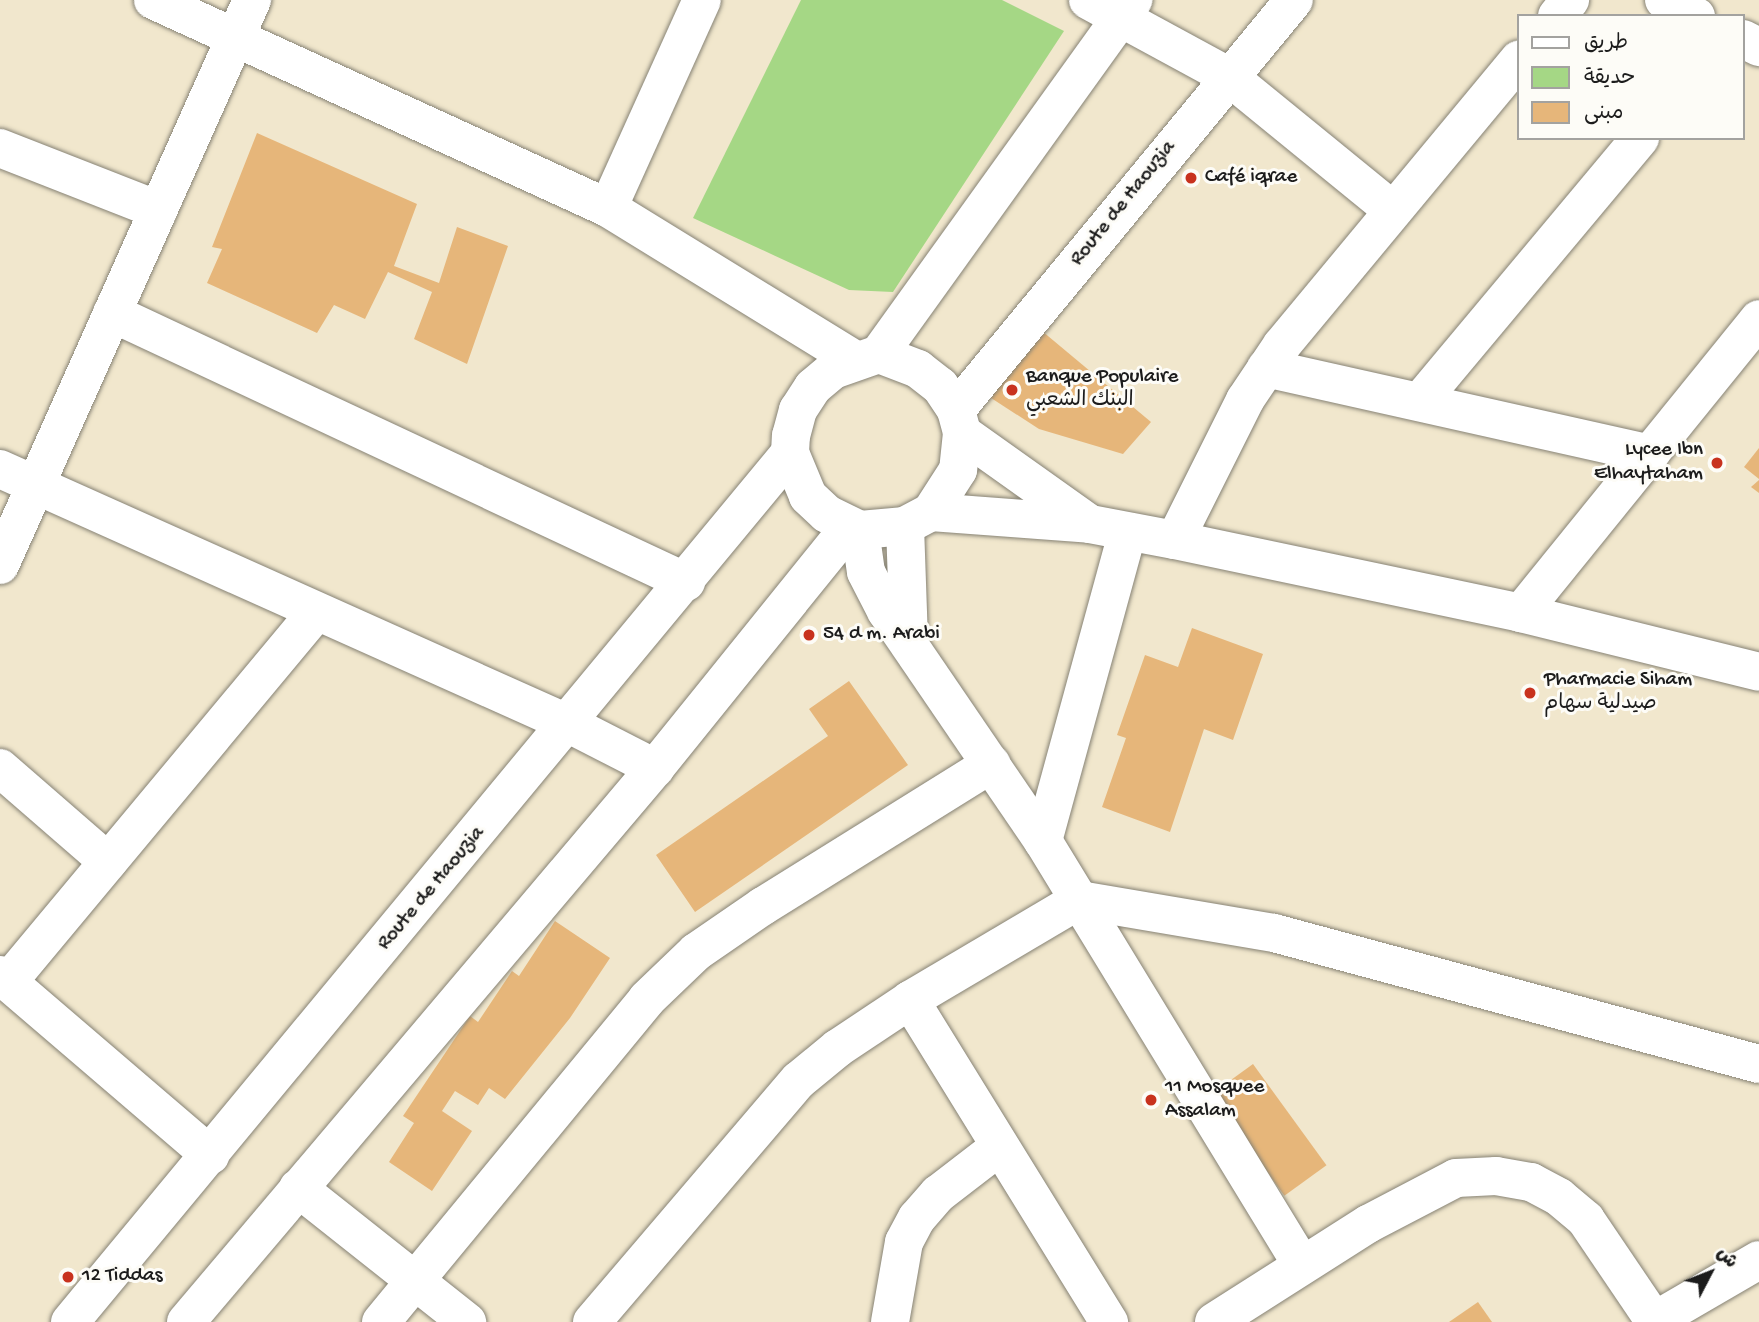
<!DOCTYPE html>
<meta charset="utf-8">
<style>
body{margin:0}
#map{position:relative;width:1759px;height:1322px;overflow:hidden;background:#f1e7cd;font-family:"Gochi Hand","Playpen Sans Arabic",sans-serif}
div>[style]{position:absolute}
.green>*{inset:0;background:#a5d785}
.building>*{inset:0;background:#e6b67a;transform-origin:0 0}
.roads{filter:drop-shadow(0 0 2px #868274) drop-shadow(0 0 2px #868274)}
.minor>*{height:38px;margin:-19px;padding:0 19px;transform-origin:19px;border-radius:19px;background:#fff}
.dots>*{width:19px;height:19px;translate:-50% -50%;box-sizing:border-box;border:4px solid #fdfcf7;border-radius:50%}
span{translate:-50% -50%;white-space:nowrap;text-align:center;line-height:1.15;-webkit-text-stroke:6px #fdfcf7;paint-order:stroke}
.poi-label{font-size:21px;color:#1c1c1c}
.left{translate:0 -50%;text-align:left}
.right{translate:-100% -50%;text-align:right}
.street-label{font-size:21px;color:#1c1c1c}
.legend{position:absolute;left:1517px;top:14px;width:228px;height:126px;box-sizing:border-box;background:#fdfcf7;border:2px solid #a3a29f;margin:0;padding:9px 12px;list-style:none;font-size:21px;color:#1c1c1c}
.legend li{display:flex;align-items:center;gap:14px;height:35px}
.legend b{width:35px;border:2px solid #a3a29f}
.north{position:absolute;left:1675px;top:1238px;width:70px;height:70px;-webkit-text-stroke:5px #fdfcf7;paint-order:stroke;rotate:48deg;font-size:19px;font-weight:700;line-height:28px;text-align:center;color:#1c1c1c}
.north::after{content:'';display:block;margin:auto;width:24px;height:32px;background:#1c1c1c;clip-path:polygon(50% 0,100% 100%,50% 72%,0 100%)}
</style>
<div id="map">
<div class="green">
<i style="clip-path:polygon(801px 0,1002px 0,1064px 31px,893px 292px,849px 290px,693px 218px)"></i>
</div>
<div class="building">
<i style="clip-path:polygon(257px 133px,417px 204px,394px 266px,439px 283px,457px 227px,508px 246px,467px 364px,414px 339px,432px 292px,388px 272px,365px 319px,334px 305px,317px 333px,207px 283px,222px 249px,212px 247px)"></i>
<i style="clip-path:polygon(1042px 331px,1151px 422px,1123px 454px,1039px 429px,988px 396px)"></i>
<i style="clip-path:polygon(1759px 448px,1759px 479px,1744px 467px)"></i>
<i style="clip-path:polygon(1759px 480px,1759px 493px,1751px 487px)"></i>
<i style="clip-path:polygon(1192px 628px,1263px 654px,1233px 740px,1204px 729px,1170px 832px,1102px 807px,1126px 738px,1117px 735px,1145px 655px,1178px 667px)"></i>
<i style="clip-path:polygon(849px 681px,908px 765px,695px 912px,656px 855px,828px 736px,809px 709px)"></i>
<i style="clip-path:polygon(555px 921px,610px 958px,570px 1018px,505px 1099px,489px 1088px,478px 1105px,455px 1091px,442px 1111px,472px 1131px,432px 1191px,389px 1162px,414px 1123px,403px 1116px,470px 1016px,478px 1022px,512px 971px,519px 976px)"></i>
<i style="left:1253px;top:1064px;width:125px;height:52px;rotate:54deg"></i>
<i style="clip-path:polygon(1478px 1302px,1492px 1322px,1449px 1322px)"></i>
</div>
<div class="roads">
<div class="minor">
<i style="left:153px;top:0;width:500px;rotate:24.57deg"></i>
<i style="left:608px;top:208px;width:292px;rotate:31.6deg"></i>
<i style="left:1088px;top:0;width:159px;rotate:28.5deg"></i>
<i style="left:1228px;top:76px;width:210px;rotate:39.2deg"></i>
<i style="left:1664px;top:0;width:36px;rotate:27deg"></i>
<i style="left:1557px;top:16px;width:21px;rotate:-51deg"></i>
<i style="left:1743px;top:39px;width:18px;rotate:27deg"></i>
<i style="left:0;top:148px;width:170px;rotate:21.4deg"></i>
<i style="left:608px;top:208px;width:228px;rotate:-65.7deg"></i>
<i style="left:112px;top:313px;width:634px;rotate:25.11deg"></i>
<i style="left:879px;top:354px;width:42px;rotate:21deg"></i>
<i style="left:918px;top:369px;width:28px;rotate:38deg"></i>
<i style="left:940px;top:386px;width:29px;rotate:56deg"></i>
<i style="left:956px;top:410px;width:24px;rotate:75deg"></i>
<i style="left:962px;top:433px;width:37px;rotate:96deg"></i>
<i style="left:958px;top:470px;width:50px;rotate:122.7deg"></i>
<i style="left:931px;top:512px;width:30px;rotate:152deg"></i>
<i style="left:905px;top:526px;width:45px;rotate:174.9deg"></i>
<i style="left:860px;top:530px;width:37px;rotate:-154deg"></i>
<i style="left:827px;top:514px;width:26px;rotate:-137deg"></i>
<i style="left:808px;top:496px;width:47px;rotate:-112.7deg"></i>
<i style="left:790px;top:453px;width:17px;rotate:-87deg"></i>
<i style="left:791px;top:436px;width:27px;rotate:-75deg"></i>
<i style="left:798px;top:410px;width:27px;rotate:-57deg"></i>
<i style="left:813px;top:387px;width:26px;rotate:-40deg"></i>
<i style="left:833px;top:370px;width:49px;rotate:-19.2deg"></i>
<i style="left:879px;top:354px;width:436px;rotate:-54.3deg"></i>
<i style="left:1266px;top:368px;width:394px;rotate:12.6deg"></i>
<i style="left:1422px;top:399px;width:340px;rotate:-50.1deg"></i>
<i style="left:956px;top:410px;width:531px;rotate:-50.5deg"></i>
<i style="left:962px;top:433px;width:157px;rotate:35.4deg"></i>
<i style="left:0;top:469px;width:624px;rotate:24.14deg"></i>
<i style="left:569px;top:724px;width:97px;rotate:27.1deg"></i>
<i style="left:931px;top:512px;width:159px;rotate:4.3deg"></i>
<i style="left:1090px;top:524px;width:86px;rotate:10.7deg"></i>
<i style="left:1175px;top:540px;width:354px;rotate:11.9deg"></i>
<i style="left:1521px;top:613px;width:245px;rotate:13.9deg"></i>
<i style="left:905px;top:526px;width:115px;rotate:88deg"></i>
<i style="left:860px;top:530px;width:42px;rotate:81.9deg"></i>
<i style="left:866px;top:572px;width:44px;rotate:62.9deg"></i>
<i style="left:886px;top:611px;width:278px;rotate:55.7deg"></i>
<i style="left:1043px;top:841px;width:497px;rotate:58.6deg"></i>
<i style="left:1175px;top:540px;width:157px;rotate:-63.4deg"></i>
<i style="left:1245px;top:400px;width:66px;rotate:-56.1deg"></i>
<i style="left:1282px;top:345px;width:371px;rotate:-50.3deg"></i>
<i style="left:0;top:565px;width:619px;rotate:-65.96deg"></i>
<i style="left:1521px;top:613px;width:378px;rotate:-51deg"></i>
<i style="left:0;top:768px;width:143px;rotate:41deg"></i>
<i style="left:1043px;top:841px;width:319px;rotate:-74.7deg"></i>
<i style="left:0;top:975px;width:277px;rotate:40.6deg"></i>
<i style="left:8px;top:982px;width:481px;rotate:-50.2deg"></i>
<i style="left:910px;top:1000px;width:379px;rotate:58.3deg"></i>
<i style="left:298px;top:1188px;width:216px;rotate:38.4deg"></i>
<i style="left:1654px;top:1321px;width:121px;rotate:-30.2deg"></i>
<i style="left:70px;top:1322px;width:1129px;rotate:-50.36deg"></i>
<i style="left:186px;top:1322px;width:726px;rotate:-49.75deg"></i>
<i style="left:655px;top:768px;width:311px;rotate:-51.1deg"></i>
<i style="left:381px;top:1322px;width:418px;rotate:-50.5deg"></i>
<i style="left:647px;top:999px;width:68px;rotate:-43.8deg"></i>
<i style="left:696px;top:952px;width:81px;rotate:-34.5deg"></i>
<i style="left:763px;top:906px;width:269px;rotate:-31.9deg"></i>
<i style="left:592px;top:1322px;width:318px;rotate:-49.5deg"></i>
<i style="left:799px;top:1080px;width:50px;rotate:-39.4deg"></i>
<i style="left:838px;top:1048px;width:87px;rotate:-33.7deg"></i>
<i style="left:910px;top:1000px;width:196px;rotate:-30.6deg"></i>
<i style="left:1079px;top:900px;width:198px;rotate:9.6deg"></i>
<i style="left:1274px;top:933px;width:502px;rotate:15.12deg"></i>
<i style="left:890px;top:1322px;width:81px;rotate:-80.1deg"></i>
<i style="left:904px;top:1242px;width:27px;rotate:-62deg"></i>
<i style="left:917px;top:1218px;width:32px;rotate:-49deg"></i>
<i style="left:938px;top:1194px;width:77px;rotate:-37.6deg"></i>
<i style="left:1214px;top:1322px;width:183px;rotate:-32.5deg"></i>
<i style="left:1368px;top:1224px;width:99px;rotate:-27.6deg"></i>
<i style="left:1456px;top:1178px;width:40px;rotate:-2.9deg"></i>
<i style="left:1496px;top:1176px;width:36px;rotate:10deg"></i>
<i style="left:1531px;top:1182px;width:32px;rotate:28deg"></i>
<i style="left:1559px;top:1197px;width:35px;rotate:40deg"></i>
<i style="left:1586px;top:1220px;width:123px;rotate:55.9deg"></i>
</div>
</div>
<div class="dots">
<i style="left:1191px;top:178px;background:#c8321e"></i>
<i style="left:1012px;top:390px;background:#c8321e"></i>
<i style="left:1717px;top:463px;background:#c8321e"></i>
<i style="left:809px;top:635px;background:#c8321e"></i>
<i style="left:1530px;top:693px;background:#c8321e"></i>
<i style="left:1151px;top:1100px;background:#c8321e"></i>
<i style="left:68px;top:1277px;background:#c8321e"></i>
</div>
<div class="poi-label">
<span class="left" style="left:1205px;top:178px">Café iqrae</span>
<span class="left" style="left:1026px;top:390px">Banque Populaire<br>البنك الشعبي</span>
<span class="right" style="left:1703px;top:463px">Lycee Ibn<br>Elhaytaham</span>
<span class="left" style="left:823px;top:635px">54 d m. Arabi</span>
<span class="left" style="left:1544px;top:693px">Pharmacie Siham<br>صيدلية سهام</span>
<span class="left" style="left:1165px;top:1100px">11 Mosquee<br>Assalam</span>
<span class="left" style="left:82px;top:1277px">12 Tiddas</span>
</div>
<div class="street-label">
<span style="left:1124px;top:204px;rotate:-51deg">Route de Haouzia</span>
<span style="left:432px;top:889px;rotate:-50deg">Route de Haouzia</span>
</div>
<ul class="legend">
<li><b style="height:9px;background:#fff"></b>طريق</li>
<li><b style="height:19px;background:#a5d785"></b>حديقة</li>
<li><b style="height:19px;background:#e6b67a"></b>مبنى</li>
</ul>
<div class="north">ش</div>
</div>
